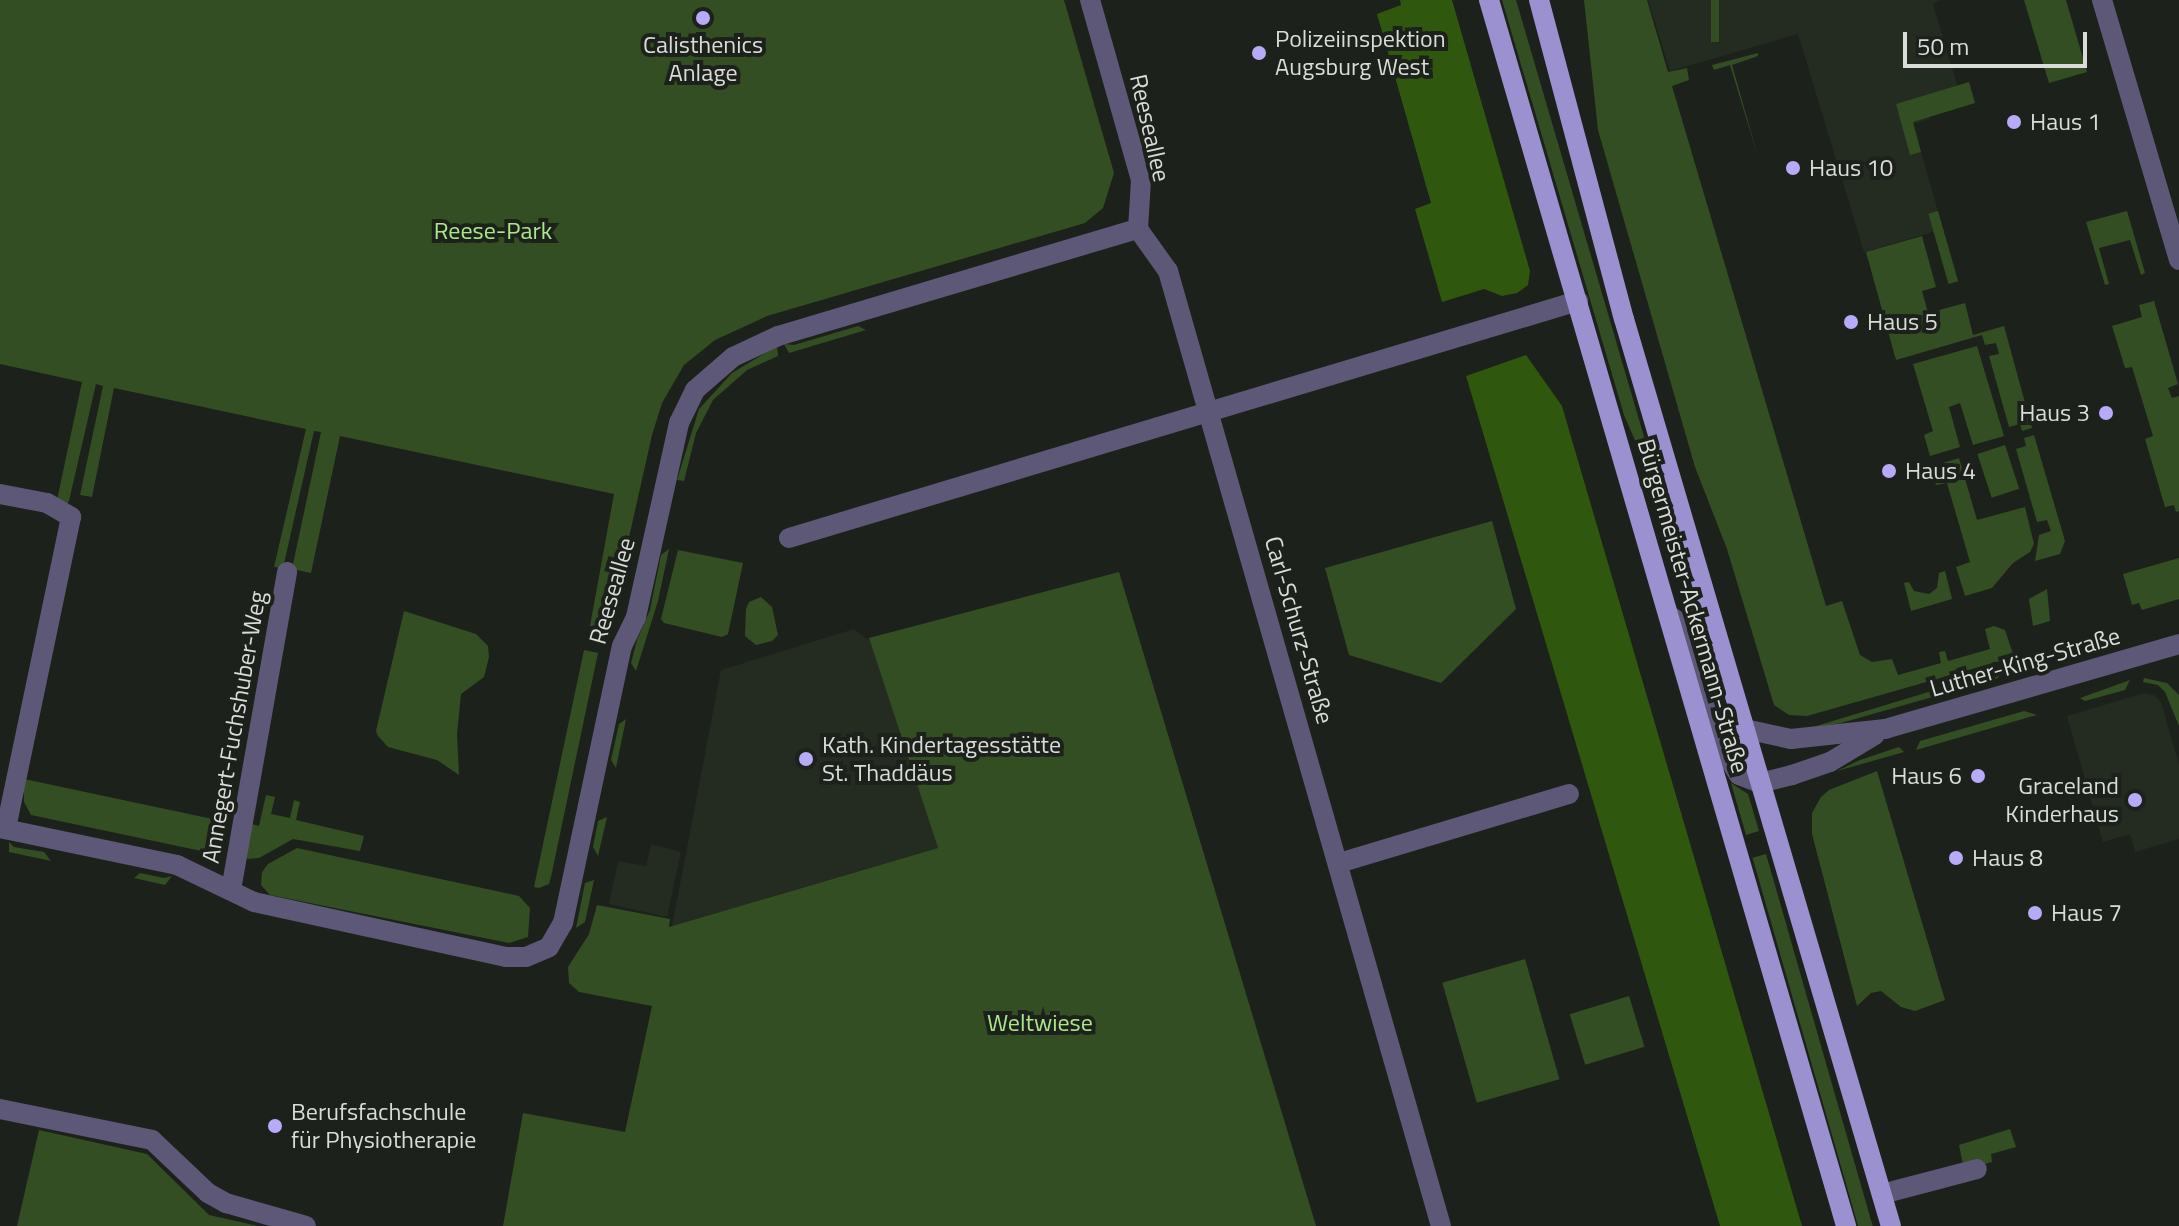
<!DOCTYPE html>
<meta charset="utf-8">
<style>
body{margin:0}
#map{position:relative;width:2179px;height:1226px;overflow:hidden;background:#1d211b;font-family:"Titillium Web",sans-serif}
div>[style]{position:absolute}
.built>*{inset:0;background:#242b20}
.green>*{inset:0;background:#334e22;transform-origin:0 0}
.forest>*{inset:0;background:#2f570d}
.minor>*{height:20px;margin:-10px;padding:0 10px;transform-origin:10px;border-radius:10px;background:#5d5877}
.major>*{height:20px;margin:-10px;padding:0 10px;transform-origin:10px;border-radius:10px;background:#9b91d1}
.dots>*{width:22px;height:22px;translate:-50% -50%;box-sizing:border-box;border:4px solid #1d211b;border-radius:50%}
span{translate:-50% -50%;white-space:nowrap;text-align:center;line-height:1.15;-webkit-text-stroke:8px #1d211b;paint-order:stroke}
.poi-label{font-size:24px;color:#d9dcd8}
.left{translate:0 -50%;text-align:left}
.right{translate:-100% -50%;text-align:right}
.street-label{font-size:24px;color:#d9dcd8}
.park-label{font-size:24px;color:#abe787}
.scale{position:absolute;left:1903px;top:32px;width:184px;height:36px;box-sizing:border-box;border:4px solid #d9dcd8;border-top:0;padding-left:10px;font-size:24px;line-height:28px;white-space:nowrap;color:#d9dcd8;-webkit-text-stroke:6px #1d211b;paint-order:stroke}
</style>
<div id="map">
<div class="built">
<i style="clip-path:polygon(1648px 0,1940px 0,1933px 4px,1958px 88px,1924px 99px,1930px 119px,1913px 124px,1943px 229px,1864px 252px,1798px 34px,1670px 71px)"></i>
<i style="clip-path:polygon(854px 629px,871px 642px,938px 848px,672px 926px,721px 670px)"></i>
<i style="clip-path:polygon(2144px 693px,2154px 695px,2161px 702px,2179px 765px,2179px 839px,2135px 852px,2130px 834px,2103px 842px,2067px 716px)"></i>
<i style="clip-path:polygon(651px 844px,681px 852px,667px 917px,609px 904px,618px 861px,646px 866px)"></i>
</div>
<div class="green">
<i style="clip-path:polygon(0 0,1064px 0,1114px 173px,1103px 208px,1085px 223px,767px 316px,715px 340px,684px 365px,662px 403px,652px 435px,608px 631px,590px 626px,614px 494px,340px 436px,311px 573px,292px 569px,321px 432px,314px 431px,283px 568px,274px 567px,306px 429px,114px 388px,92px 497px,80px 495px,103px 386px,96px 384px,69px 501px,67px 504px,57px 500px,82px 382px,0 364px)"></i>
<i style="clip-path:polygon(1502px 0,1516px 0,1730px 730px,1725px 732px,1648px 470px,1624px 415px)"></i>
<i style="clip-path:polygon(1584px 0,1647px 0,1668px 72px,1687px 68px,1689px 80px,1672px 86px,1826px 606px,1842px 601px,1860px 655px,1872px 662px,1892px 659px,1898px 675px,1941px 663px,1939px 652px,1945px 651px,1948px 661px,1990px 649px,1985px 629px,1994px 626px,2005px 630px,2014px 657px,1807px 716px,1789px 715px,1774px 705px,1727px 549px,1695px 467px,1598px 130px)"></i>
<i style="left:1711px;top:0;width:8px;height:42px"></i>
<i style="clip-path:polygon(2024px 0,2066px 0,2087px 72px,2049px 83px)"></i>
<i style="clip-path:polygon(1758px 53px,1758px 56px,1732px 65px,1758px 157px,1730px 65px,1714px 70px,1712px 65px)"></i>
<i style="clip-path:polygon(1969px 82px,1975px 103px,1913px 122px,1921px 152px,1910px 155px,1896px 104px)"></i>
<i style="left:1938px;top:211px;width:73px;height:10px;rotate:74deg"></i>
<i style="clip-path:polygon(2127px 211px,2145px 273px,2141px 275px,2130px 240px,2099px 248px,2109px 284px,2105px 285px,2086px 222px)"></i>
<i style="clip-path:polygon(1922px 236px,1936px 287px,1922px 291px,1928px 313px,1965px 303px,1973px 335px,2004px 326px,2032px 428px,2022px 431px,2020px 424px,2009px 427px,1989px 356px,1999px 354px,1996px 343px,1985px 345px,1982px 335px,1896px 360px,1866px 252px)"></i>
<i style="clip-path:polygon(2154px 301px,2178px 384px,2168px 388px,2172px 398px,2179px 396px,2179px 511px,2176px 512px,2174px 505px,2165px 507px,2145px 439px,2153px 436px,2132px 367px,2125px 368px,2112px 326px,2142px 317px,2139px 305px)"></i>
<i style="clip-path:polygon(858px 326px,866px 330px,789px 353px,784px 344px,794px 345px)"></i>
<i style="clip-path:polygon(777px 346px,778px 356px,747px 370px,713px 400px,696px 433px,684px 481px,677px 480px,699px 409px,732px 373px)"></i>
<i style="clip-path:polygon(1977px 346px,2004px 436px,1973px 445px,1960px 403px,1949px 407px,1960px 447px,1930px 456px,1924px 435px,1933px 431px,1913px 364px)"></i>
<i style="clip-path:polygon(2034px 435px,2065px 541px,2060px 554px,2035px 561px,2039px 535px,2051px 531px,2047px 520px,2037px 522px,2016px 449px,2026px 446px,2024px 438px)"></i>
<i style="left:2005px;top:445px;width:46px;height:29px;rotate:72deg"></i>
<i style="clip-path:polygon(1959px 458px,1977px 520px,2025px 507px,2034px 544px,2030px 552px,2013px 563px,1992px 588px,1965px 596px,1956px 567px,1970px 562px,1947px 483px,1936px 485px,1930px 467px)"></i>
<i style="clip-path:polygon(1492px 521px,1516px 609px,1441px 683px,1349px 655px,1325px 568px)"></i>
<i style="clip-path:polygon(669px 549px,658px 601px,636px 671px,631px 663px,637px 640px,650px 610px,661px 555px)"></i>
<i style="clip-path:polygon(678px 550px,743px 563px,728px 634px,722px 637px,664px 623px,661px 619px)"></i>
<i style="clip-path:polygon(2179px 558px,2179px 599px,2142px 610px,2139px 603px,2132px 605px,2123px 574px)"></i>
<i style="clip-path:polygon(1945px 571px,1952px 599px,1911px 611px,1904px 583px,1909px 582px,1914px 591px,1929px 594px,1937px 588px,1939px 573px)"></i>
<i style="clip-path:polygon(1119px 572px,1316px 1226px,503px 1226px,523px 1113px,625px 1132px,652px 1006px,579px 992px,569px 983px,568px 967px,589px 934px,597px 905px,670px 919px,669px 927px,938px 848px,869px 638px)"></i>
<i style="clip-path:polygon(2047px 589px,2050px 621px,2033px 626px,2029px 599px)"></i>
<i style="clip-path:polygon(761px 597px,772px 607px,778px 635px,772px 641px,756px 645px,745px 636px,746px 609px,749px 602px)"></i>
<i style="clip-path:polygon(404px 611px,476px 634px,488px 646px,489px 657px,484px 677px,461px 694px,457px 734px,459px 775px,437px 760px,388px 747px,378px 736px,376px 731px)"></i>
<i style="clip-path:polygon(584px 650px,598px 653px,551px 877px,549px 884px,539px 888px,534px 887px)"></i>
<i style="clip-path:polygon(2011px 667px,1996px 679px,1841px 723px,1803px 730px)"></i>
<i style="clip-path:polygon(2144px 678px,2167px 683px,2179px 695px,2179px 726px,2165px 692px,2158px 685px,2143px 682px)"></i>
<i style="clip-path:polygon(2130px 680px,2125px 690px,2085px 701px,2080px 698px)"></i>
<i style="clip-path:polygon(2024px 711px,2037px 715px,1916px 750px,1920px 741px)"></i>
<i style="clip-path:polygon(626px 719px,616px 768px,611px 760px,619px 724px)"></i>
<i style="clip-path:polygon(1899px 747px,1904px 752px,1837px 771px,1860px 760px)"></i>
<i style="clip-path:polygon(1877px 771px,1945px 1000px,1915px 1011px,1901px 1007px,1881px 991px,1871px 993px,1857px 1006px,1812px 834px,1812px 813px,1821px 797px,1829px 790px)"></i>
<i style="clip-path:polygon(24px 779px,222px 821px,217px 845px,206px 852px,31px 815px,24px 802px)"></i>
<i style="clip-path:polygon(1731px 783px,1748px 794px,1759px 831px,1746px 835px)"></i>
<i style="clip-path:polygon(266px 795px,275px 797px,271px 814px,290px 818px,294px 800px,300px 802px,296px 820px,364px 836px,360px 851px,293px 839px,259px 858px,247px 859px,248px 823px,259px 826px)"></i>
<i style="clip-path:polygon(607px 817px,598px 856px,593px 847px,598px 821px)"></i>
<i style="clip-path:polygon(9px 842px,14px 847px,44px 852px,51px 861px,9px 852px)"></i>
<i style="clip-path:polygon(297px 848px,519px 896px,530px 908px,528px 937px,509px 943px,270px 895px,261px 885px,262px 872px,268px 864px)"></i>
<i style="left:1766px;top:854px;width:388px;height:14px;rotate:74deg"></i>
<i style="clip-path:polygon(140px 873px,164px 878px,172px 876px,165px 885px,134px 878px)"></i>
<i style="clip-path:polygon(594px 880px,585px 922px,576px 928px,585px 883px)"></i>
<i style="left:1525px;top:959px;width:125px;height:86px;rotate:74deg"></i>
<i style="left:1629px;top:996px;width:53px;height:62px;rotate:73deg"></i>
<i style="clip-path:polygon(2010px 1129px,2016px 1147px,1991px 1154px,1992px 1162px,1964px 1170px,1959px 1145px)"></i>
<i style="clip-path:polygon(39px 1130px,147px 1154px,209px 1215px,258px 1226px,17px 1226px)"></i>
</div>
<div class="forest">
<i style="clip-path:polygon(1400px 0,1452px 0,1530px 271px,1528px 285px,1517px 293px,1502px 296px,1484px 289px,1442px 302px,1415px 209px,1431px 203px,1377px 14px,1401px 5px)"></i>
<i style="clip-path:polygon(1526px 355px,1562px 406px,1802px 1226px,1720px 1226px,1466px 376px)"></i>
</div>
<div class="minor">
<i style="left:2102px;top:0;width:271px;rotate:73.5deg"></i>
<i style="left:1138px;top:229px;width:52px;rotate:54.5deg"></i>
<i style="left:1168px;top:271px;width:993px;rotate:74.05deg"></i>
<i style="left:0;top:494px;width:48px;rotate:10.8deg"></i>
<i style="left:47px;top:503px;width:28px;rotate:30deg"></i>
<i style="left:71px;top:517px;width:319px;rotate:101.8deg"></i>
<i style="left:789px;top:538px;width:824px;rotate:-16.72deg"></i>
<i style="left:1669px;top:615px;width:22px;rotate:36deg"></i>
<i style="left:1687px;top:628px;width:138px;rotate:72.2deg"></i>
<i style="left:1729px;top:759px;width:19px;rotate:58deg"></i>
<i style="left:1739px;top:775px;width:22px;rotate:21deg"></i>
<i style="left:1760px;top:783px;width:33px;rotate:-14deg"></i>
<i style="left:1792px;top:775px;width:40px;rotate:-18.9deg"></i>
<i style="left:1830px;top:762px;width:52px;rotate:-31deg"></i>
<i style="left:1745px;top:729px;width:47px;rotate:12.3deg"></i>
<i style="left:1791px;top:739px;width:95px;rotate:-6.1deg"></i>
<i style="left:1885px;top:729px;width:306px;rotate:-16.1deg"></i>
<i style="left:0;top:828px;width:181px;rotate:11.8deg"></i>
<i style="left:177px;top:865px;width:85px;rotate:25.7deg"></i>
<i style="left:254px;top:902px;width:258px;rotate:12.3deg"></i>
<i style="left:506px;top:957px;width:20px"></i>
<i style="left:526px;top:957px;width:25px;rotate:-23deg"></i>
<i style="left:549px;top:947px;width:28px;rotate:-60deg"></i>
<i style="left:563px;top:923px;width:283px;rotate:-78deg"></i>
<i style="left:622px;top:646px;width:32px;rotate:-64deg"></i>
<i style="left:636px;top:617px;width:199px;rotate:-77.5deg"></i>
<i style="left:679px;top:423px;width:37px;rotate:-64deg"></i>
<i style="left:695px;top:390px;width:50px;rotate:-41deg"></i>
<i style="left:733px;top:357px;width:50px;rotate:-25deg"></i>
<i style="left:778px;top:336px;width:376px;rotate:-16.6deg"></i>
<i style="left:1138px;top:229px;width:49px;rotate:-86.5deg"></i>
<i style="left:1141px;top:180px;width:187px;rotate:-105.8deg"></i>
<i style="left:1339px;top:863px;width:240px;rotate:-16.7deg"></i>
<i style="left:231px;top:890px;width:323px;rotate:-80deg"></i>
<i style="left:0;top:1109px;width:155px;rotate:11.5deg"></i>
<i style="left:152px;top:1140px;width:77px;rotate:43.4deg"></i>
<i style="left:208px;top:1193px;width:21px;rotate:29deg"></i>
<i style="left:226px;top:1203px;width:83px;rotate:16deg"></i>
<i style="left:1882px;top:1194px;width:98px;rotate:-14.7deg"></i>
</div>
<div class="major">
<i style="left:1489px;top:0;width:1277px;rotate:73.76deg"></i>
<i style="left:1539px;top:0;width:330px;rotate:75.1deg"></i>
<i style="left:1624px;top:319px;width:945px;rotate:73.6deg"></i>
</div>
<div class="dots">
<i style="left:703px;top:18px;background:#b7abf8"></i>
<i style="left:1259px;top:53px;background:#b7abf8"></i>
<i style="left:2014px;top:122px;background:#b7abf8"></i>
<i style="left:1793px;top:168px;background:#b7abf8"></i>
<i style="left:1851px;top:322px;background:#b7abf8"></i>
<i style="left:2106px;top:413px;background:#b7abf8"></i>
<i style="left:1889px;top:471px;background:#b7abf8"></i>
<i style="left:806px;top:759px;background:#b7abf8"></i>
<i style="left:1978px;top:776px;background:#b7abf8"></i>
<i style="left:2135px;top:800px;background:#b7abf8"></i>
<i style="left:1956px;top:858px;background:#b7abf8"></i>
<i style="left:2035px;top:913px;background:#b7abf8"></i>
<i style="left:275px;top:1126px;background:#b7abf8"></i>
</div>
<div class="poi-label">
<span class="left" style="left:1275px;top:53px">Polizeiinspektion<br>Augsburg West</span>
<span style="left:703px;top:59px">Calisthenics<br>Anlage</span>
<span class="left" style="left:2030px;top:122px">Haus 1</span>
<span class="left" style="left:1809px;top:168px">Haus 10</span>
<span class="left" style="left:1867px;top:322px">Haus 5</span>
<span class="right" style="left:2090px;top:413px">Haus 3</span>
<span class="left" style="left:1905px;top:471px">Haus 4</span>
<span class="left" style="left:822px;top:759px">Kath. Kindertagesstätte<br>St. Thaddäus</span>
<span class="right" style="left:1962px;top:776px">Haus 6</span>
<span class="right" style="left:2119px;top:800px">Graceland<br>Kinderhaus</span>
<span class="left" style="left:1972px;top:858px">Haus 8</span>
<span class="left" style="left:2051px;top:913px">Haus 7</span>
<span class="left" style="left:291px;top:1126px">Berufsfachschule<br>für Physiotherapie</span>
</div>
<div class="street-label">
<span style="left:1150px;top:128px;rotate:77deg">Reeseallee</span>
<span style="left:612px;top:591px;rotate:-74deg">Reeseallee</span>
<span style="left:1693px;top:606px;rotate:74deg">Bürgermeister-Ackermann-Straße</span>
<span style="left:1299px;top:630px;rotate:74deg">Carl-Schurz-Straße</span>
<span style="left:2025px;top:662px;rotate:-16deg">Luther-King-Straße</span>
<span style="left:234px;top:727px;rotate:-80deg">Annegert-Fuchshuber-Weg</span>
</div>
<div class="park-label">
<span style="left:493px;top:231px">Reese-Park</span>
<span style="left:1040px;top:1023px">Weltwiese</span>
</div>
<div class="scale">50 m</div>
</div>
